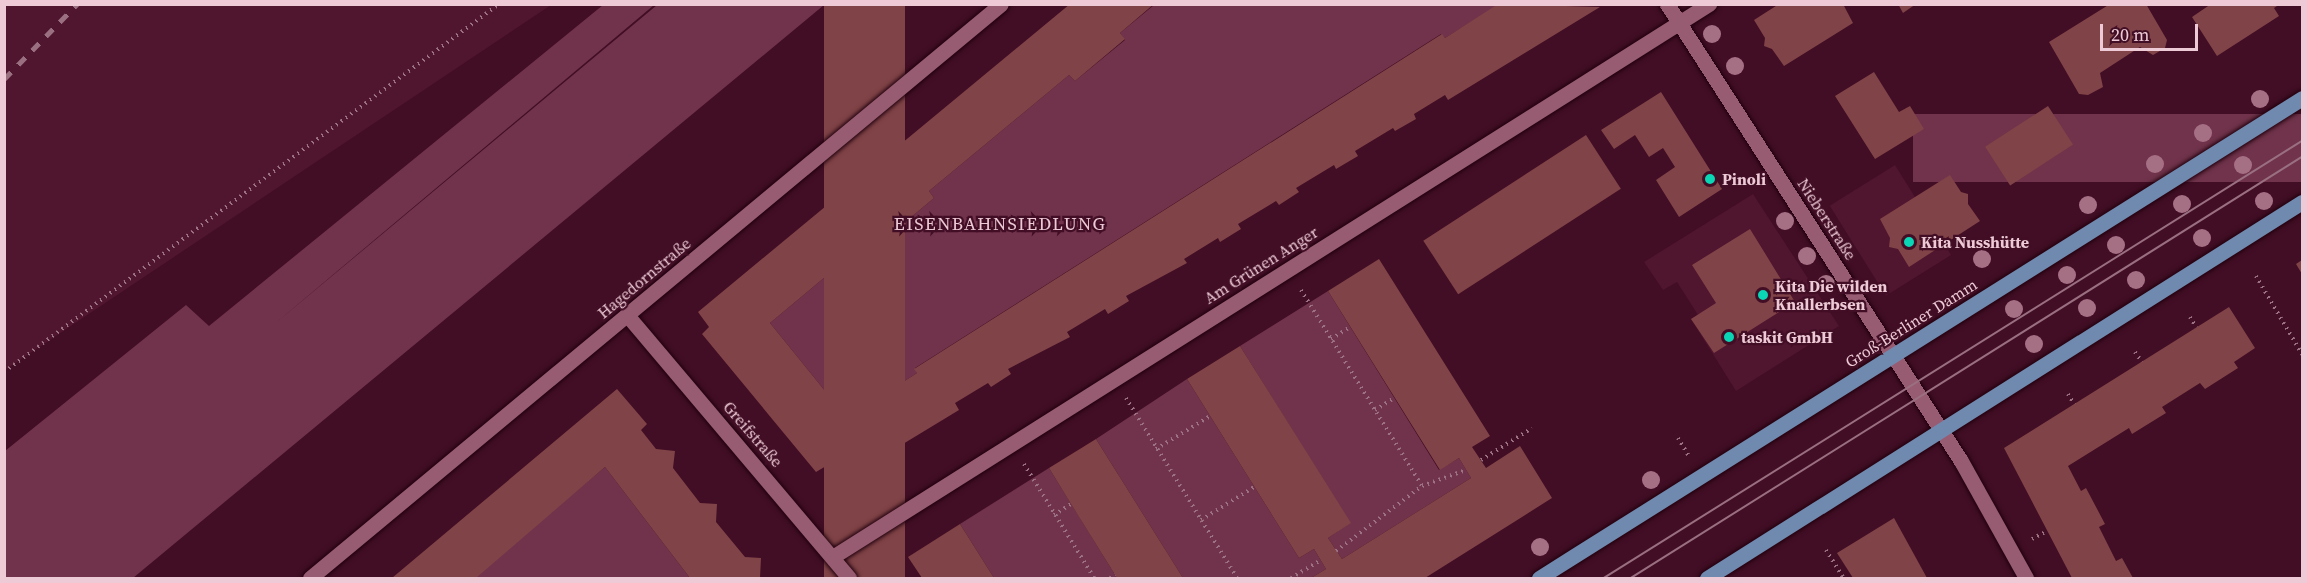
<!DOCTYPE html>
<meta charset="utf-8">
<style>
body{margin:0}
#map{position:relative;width:2307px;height:583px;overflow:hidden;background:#420e25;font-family:"Source Serif 4",serif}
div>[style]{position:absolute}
.built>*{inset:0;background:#50152f;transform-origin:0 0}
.green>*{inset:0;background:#70334b;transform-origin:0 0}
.building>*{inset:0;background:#804347;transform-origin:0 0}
.path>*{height:4px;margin-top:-2px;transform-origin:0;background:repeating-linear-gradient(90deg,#9d7283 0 1.5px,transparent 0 6px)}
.roads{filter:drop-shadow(0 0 2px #21000e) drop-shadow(0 0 2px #21000e)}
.minor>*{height:15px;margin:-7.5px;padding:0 7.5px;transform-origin:7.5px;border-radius:7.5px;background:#985c72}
.major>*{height:15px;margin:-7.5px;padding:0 7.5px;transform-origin:7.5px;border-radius:7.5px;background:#7089af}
.tram>*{height:1.5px;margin:-0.75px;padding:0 0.75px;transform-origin:0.75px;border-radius:0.75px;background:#9a6f80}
.rail>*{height:4.5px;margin-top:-2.25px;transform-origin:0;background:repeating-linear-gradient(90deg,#9a6f80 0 10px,transparent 0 20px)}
.trees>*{width:18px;height:18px;margin:-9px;border-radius:50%;background:#a67084}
.dots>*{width:16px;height:16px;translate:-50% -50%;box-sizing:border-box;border:3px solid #420e25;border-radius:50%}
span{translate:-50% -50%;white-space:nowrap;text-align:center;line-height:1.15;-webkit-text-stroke:4.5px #420e25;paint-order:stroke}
.poi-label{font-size:16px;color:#edcad5;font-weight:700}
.left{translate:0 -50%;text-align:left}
.street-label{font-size:16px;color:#edcad5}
.neighbourhood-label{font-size:18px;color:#edcad5;letter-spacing:1.5px}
.frame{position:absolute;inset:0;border:6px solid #edcad5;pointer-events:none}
.scale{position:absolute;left:2100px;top:24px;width:98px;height:27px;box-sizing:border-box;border:3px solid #edcad5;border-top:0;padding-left:8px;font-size:18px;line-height:21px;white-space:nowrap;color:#edcad5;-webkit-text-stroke:4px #420e25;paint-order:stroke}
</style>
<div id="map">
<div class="built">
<i style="clip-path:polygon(5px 4px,551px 4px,551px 5px,5px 370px)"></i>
<i style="left:1895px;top:165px;width:106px;height:77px;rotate:58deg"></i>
<i style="clip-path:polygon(1753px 194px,1839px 326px,1736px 391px,1691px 319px,1698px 315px,1677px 282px,1663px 290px,1644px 262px)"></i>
</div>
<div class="green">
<i style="clip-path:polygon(603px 5px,654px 5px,272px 326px,657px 5px,824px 5px,133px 578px,5px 578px,5px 451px,186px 305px,209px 326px)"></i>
<i style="clip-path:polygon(1154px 5px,1498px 5px,1445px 38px,1441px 34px,915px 368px,917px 373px,847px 418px,770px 323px,879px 232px,885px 239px,934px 198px,929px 191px,1069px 75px,1075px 81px,1125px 40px,1120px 33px)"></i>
<i style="left:2302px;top:114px;width:68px;height:389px;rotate:90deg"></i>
<i style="clip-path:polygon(1328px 291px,1439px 470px,1459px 458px,1471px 478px,1342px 559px,1328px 538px,1350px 523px,1240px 346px)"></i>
<i style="clip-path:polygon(1187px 379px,1299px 558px,1314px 549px,1326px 569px,1311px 578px,1183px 578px,1096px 439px)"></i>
<i style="clip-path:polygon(605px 467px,690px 578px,476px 578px,474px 577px)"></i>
<i style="clip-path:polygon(1049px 468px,1117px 578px,994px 578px,960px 524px)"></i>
</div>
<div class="building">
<i style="clip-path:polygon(1070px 4px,1154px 4px,1120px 33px,1125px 39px,1075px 81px,1069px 75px,929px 191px,934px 198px,885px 239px,879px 232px,770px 323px,847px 418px,917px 373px,914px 369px,1442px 34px,1445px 38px,1498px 4px,1600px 7px,1448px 100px,1445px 95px,1414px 114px,1416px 119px,1395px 131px,1393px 128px,1355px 151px,1358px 156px,1336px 169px,1334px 165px,1296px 188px,1299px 192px,1279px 205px,1276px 201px,1238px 224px,1241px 229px,1220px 242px,1218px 238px,1184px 259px,1187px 263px,1126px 296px,1129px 301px,1108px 314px,1105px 309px,1067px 332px,1070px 337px,1008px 369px,1011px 374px,991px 387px,988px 383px,955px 403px,959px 410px,837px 484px,826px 466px,816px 472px,702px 334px,709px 327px,698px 312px)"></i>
<i style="clip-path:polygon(1779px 4px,1843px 4px,1853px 23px,1784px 66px,1772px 49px,1764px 46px,1765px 38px,1754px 20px)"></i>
<i style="clip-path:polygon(1898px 4px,1916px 4px,1903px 13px)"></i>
<i style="clip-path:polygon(2110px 4px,2146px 4px,2167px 40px,2165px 48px,2153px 55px,2140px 47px,2100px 73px,2103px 87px,2088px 95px,2079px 94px,2049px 42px)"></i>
<i style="clip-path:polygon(2211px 4px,2280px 4px,2274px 8px,2279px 16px,2217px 56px,2192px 17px)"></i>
<i style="left:824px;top:5px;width:81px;height:898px"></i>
<i style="clip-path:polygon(1874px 72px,1899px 112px,1910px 106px,1924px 129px,1875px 159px,1835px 96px)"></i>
<i style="clip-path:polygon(1661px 92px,1722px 189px,1679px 217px,1656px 180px,1675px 167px,1663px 148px,1649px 157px,1635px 135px,1614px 149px,1601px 130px)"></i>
<i style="left:2048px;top:106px;width:46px;height:75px;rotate:57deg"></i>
<i style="left:1586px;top:135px;width:64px;height:194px;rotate:57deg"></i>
<i style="clip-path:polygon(1950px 175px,1961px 192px,1968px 194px,1968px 204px,1980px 221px,1909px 267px,1898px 249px,1889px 247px,1890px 238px,1880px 219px)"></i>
<i style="clip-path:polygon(1750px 229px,1795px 302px,1714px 353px,1691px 319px,1716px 303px,1692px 265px)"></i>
<i style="clip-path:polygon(1379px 259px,1490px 436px,1472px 447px,1486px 468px,1520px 446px,1552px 498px,1425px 578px,1311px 578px,1326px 569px,1314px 549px,1299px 558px,1187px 379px,1240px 346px,1351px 523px,1328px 538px,1342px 559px,1471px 478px,1459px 458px,1440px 470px,1328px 291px)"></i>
<i style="clip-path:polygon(2302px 260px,2302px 274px,2296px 264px)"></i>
<i style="clip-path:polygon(2229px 307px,2255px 348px,2234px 362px,2238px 368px,2205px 389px,2200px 383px,2162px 407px,2166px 413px,2132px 434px,2129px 428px,2068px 466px,2081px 491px,2086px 488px,2105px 524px,2099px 527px,2116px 561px,2122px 558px,2133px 578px,2072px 578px,2004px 448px)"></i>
<i style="clip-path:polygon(617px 389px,647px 424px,641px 430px,656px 449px,675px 451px,673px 468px,700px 503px,717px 504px,716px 522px,745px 557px,761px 558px,760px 578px,690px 578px,605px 467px,476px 578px,392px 578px)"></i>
<i style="clip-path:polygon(1096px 439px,1183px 578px,1117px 578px,1071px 504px,1049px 468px)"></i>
<i style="clip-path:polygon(1894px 518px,1927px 578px,1853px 578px,1837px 553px)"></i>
<i style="clip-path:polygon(960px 524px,994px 578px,922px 578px,908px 557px)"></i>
</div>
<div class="path">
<i style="left:2256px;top:276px;width:91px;rotate:59.5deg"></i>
<i style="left:1301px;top:290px;width:230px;rotate:58.3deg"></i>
<i style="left:2190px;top:317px;width:12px;rotate:59deg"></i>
<i style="left:1331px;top:339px;width:22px;rotate:-32deg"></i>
<i style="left:2135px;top:352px;width:12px;rotate:55deg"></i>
<i style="left:4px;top:372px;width:617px;rotate:-36.63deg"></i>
<i style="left:2068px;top:394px;width:12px;rotate:59deg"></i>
<i style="left:1126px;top:398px;width:211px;rotate:58.3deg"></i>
<i style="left:1375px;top:410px;width:22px;rotate:-32deg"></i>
<i style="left:1678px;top:438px;width:21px;rotate:59deg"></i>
<i style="left:1156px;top:449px;width:63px;rotate:-31.4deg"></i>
<i style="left:1481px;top:460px;width:60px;rotate:-32.1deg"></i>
<i style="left:1024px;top:464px;width:134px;rotate:58.4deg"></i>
<i style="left:1054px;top:515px;width:20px;rotate:-33deg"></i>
<i style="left:1201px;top:520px;width:62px;rotate:-31.9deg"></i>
<i style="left:2032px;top:539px;width:17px;rotate:-28deg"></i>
<i style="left:1826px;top:550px;width:32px;rotate:58deg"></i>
<i style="left:1843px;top:577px;width:3px;rotate:162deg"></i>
<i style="left:1336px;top:551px;width:108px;rotate:-37.1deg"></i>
<i style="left:1422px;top:486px;width:47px;rotate:-20deg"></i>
<i style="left:1110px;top:578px;width:6px;rotate:-31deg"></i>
<i style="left:1291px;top:578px;width:35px;rotate:-31deg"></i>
</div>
<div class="roads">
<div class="minor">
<i style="left:1667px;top:4px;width:543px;rotate:57.25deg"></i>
<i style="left:1961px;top:461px;width:134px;rotate:60.9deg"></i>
<i style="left:627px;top:315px;width:344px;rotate:49.8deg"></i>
<i style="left:834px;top:556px;width:1035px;rotate:-32.25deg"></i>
<i style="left:310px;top:578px;width:898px;rotate:-39.72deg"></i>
</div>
<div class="major">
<i style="left:1539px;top:578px;width:901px;rotate:-32.17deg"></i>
<i style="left:1707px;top:578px;width:704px;rotate:-32.29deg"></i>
</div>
</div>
<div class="tram">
<i style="left:1604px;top:578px;width:824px;rotate:-32.05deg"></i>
<i style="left:1631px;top:578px;width:792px;rotate:-32.11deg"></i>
</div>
<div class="rail">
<i style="left:4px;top:79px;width:105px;rotate:-45.8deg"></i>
</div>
<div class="trees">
<i style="left:1712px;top:34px"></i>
<i style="left:1735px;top:66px"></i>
<i style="left:2260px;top:99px"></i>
<i style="left:2203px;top:133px"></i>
<i style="left:2155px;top:164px"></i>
<i style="left:2243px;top:165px"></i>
<i style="left:2264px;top:201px"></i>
<i style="left:2182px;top:204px"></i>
<i style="left:2088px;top:205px"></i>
<i style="left:1785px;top:221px"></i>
<i style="left:2202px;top:238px"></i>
<i style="left:2116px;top:245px"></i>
<i style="left:1807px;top:256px"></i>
<i style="left:1982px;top:259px"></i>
<i style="left:2067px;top:275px"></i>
<i style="left:2136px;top:280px"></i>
<i style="left:1826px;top:284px"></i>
<i style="left:2087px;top:308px"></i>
<i style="left:2014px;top:309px"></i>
<i style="left:2034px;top:344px"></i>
<i style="left:1651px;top:480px"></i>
<i style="left:1540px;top:547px"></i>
</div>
<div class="dots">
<i style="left:1710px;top:179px;background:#0ad5b5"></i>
<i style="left:1909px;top:242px;background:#0ad5b5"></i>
<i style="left:1763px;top:295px;background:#0ad5b5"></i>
<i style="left:1729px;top:337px;background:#0ad5b5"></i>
</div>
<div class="poi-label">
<span class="left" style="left:1722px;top:179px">Pinoli</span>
<span class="left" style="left:1921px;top:242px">Kita Nusshütte</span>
<span class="left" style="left:1775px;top:295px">Kita Die wilden<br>Knallerbsen</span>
<span class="left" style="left:1741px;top:337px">taskit GmbH</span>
</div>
<div class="street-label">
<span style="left:1827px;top:219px;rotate:57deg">Nieberstraße</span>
<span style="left:1261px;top:265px;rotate:-32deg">Am Grünen Anger</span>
<span style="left:644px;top:278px;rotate:-40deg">Hagedornstraße</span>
<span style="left:1911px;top:323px;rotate:-32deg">Groß-Berliner Damm</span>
<span style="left:753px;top:434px;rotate:49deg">Greifstraße</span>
</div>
<div class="neighbourhood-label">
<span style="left:1000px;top:224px">EISENBAHNSIEDLUNG</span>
</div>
<div class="frame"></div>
<div class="scale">20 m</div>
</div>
